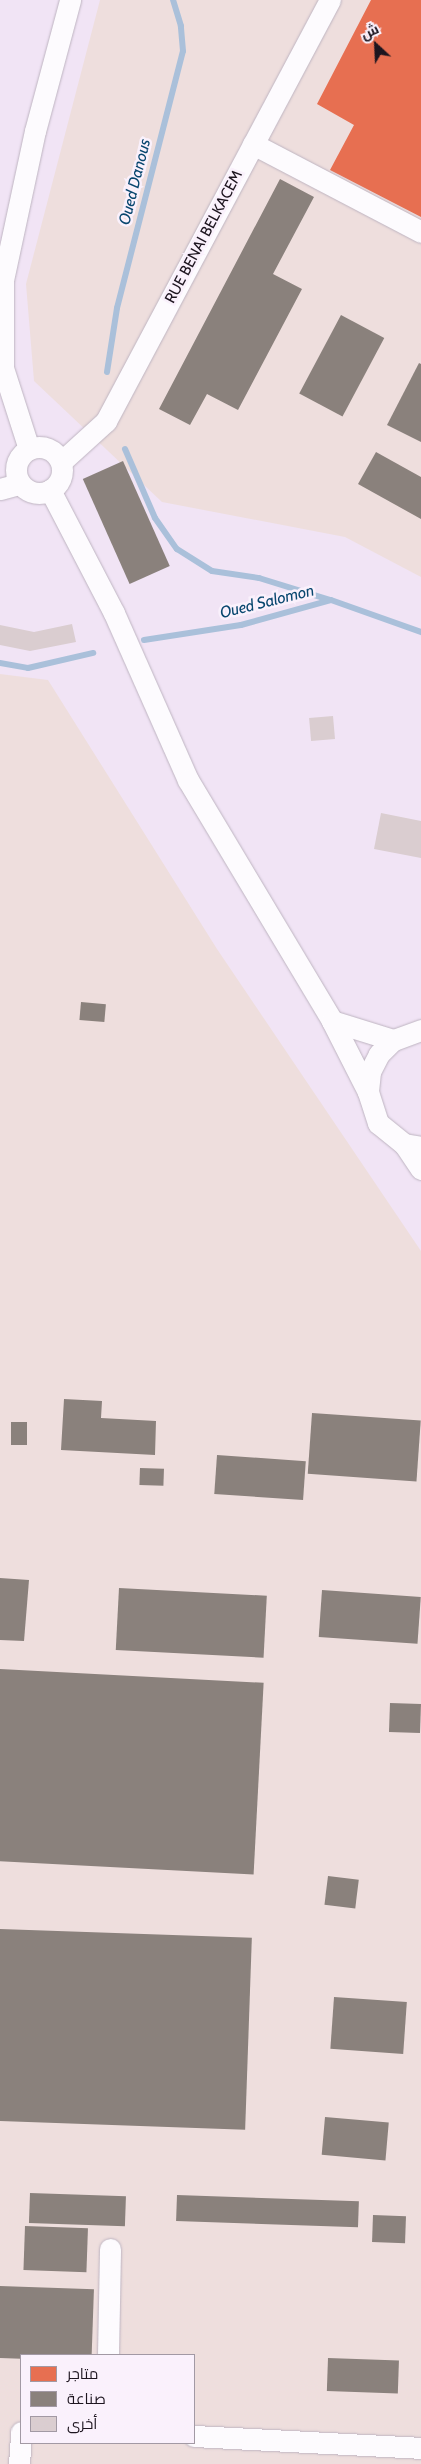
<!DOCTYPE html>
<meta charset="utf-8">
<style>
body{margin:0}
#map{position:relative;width:421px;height:2464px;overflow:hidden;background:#f1e4f5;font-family:Cabin,Cairo,sans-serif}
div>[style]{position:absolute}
.industrial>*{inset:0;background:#eededd}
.shops>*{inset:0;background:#e76f51}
.industry>*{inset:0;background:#8a817c;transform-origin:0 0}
.stream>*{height:6px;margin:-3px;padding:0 3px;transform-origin:3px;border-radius:3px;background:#aac0da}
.building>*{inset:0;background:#dacdd0;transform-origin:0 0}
.roads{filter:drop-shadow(0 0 1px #beb4c1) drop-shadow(0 0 1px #beb4c1)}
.minor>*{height:21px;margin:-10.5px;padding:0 10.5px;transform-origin:10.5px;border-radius:10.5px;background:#fdfbfe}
.minor>.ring{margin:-10.5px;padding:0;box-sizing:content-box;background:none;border:21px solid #fdfbfe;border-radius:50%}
span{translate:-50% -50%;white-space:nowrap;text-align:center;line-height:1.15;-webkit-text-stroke:5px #faf1fc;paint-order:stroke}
.street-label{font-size:15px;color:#1d151f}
.water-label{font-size:16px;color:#09476f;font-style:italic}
.legend{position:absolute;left:20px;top:2354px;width:175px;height:90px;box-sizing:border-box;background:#faf1fc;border:1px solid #a299a4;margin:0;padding:6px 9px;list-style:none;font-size:15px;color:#1d151f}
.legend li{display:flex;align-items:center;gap:10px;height:25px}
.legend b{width:25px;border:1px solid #a299a4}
.north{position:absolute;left:351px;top:20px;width:50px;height:50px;-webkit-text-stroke:4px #faf1fc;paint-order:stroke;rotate:335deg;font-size:14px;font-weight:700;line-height:20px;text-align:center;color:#1d151f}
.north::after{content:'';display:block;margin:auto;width:18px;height:22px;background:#1d151f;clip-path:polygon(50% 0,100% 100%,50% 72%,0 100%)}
</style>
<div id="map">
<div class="industrial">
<i style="clip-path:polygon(100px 0,421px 0,421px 577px,345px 537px,162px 502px,34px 381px,26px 284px)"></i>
<i style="clip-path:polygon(evenodd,0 674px,48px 680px,217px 949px,421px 1251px,421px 2464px,0 2464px,0 674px,21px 2355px,194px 2355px,194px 2443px,21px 2443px,21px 2355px)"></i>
</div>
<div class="shops">
<i style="clip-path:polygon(371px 0,421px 0,421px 217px,330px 170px,354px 125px,317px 104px)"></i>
</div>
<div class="industry">
<i style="clip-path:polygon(280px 179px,314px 197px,273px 274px,302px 289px,238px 410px,207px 394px,190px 425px,159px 409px)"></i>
<i style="left:341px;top:315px;width:49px;height:89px;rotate:28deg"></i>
<i style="clip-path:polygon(419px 363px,421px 364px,421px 442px,387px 425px)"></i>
<i style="clip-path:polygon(376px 452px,421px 477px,421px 519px,358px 484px)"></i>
<i style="left:123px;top:461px;width:115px;height:44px;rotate:66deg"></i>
<i style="left:81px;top:1002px;width:25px;height:18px;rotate:5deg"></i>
<i style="clip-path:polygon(64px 1399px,102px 1401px,101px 1418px,156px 1421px,155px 1455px,61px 1450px)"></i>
<i style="left:312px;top:1413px;width:109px;height:61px;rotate:4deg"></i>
<i style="left:11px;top:1422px;width:16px;height:23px"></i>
<i style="left:217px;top:1455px;width:89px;height:39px;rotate:4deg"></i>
<i style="left:140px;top:1468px;width:24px;height:17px;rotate:2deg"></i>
<i style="clip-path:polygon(0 1578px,29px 1580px,24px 1641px,0 1640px)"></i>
<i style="left:119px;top:1588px;width:148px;height:62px;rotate:3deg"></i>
<i style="left:322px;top:1590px;width:99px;height:47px;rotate:4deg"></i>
<i style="left:0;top:1669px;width:264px;height:192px;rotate:3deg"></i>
<i style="left:390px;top:1703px;width:31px;height:29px;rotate:2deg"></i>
<i style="left:328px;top:1876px;width:31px;height:29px;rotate:7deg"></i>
<i style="left:0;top:1929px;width:252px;height:192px;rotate:2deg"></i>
<i style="left:334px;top:1997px;width:73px;height:52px;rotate:4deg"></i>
<i style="left:325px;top:2117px;width:64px;height:38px;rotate:5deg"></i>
<i style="left:30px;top:2193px;width:96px;height:30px;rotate:2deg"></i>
<i style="left:177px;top:2195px;width:182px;height:26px;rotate:2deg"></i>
<i style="left:373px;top:2215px;width:33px;height:27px;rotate:2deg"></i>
<i style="left:25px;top:2226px;width:63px;height:44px;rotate:2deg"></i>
<i style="left:0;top:2286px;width:94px;height:72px;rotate:2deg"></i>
<i style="left:328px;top:2358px;width:71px;height:33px;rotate:2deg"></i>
</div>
<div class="stream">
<i style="left:107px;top:372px;width:65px;rotate:-81.1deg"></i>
<i style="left:117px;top:308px;width:265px;rotate:-75.6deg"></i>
<i style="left:183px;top:51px;width:25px;rotate:-95deg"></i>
<i style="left:181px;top:26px;width:27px;rotate:-107deg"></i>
<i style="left:125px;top:449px;width:75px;rotate:66.5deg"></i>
<i style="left:155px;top:518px;width:38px;rotate:55deg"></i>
<i style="left:177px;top:549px;width:41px;rotate:32.2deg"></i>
<i style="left:212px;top:571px;width:48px;rotate:8.5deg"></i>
<i style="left:259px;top:578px;width:74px;rotate:17.2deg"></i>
<i style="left:144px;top:640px;width:98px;rotate:-8.8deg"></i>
<i style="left:241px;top:625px;width:93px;rotate:-15.5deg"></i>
<i style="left:331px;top:600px;width:96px;rotate:19.6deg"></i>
<i style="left:0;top:663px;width:28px;rotate:10deg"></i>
<i style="left:28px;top:668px;width:67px;rotate:-13deg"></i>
</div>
<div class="building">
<i style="clip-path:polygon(72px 624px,76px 642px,30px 651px,0 645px,0 625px,34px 632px)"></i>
<i style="left:333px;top:716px;width:23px;height:24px;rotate:85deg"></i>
<i style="clip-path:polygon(381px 813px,421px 821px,421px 858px,374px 849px)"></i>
</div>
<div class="roads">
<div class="minor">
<i style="left:253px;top:144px;width:190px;rotate:27.6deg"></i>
<i class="ring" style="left:16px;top:447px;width:25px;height:25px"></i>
<i style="left:29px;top:449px;width:85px;rotate:-107.8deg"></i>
<i style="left:3px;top:368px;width:88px;rotate:-90deg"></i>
<i style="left:3px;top:280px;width:152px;rotate:-77.9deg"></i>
<i style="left:35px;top:131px;width:136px;rotate:-75deg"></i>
<i style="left:61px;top:462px;width:61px;rotate:-42.3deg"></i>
<i style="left:106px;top:421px;width:477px;rotate:-62deg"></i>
<i style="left:0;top:489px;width:20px;rotate:-15deg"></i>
<i style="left:50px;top:490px;width:139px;rotate:62.5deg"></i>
<i style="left:114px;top:613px;width:183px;rotate:66.1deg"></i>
<i style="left:188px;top:780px;width:281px;rotate:59.1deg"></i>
<i style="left:332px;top:1021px;width:80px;rotate:63.1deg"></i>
<i style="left:332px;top:1021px;width:64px;rotate:17.3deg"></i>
<i style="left:421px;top:1030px;width:30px;rotate:160deg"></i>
<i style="left:393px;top:1040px;width:20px;rotate:135deg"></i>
<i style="left:379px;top:1054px;width:20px;rotate:117deg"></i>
<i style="left:370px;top:1072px;width:20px;rotate:96deg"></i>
<i style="left:368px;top:1092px;width:33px;rotate:72deg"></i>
<i style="left:378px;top:1123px;width:33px;rotate:39deg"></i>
<i style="left:404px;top:1144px;width:17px;rotate:10deg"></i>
<i style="left:404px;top:1144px;width:30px;rotate:56deg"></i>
<i style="left:108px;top:2355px;width:106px;rotate:-88.9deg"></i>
<i style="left:194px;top:2436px;width:227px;rotate:3deg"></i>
<i style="left:19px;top:2464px;width:32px;rotate:-86deg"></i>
</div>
</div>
<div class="street-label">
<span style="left:204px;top:237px;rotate:-62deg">RUE BENAI BELKACEM</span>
</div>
<div class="water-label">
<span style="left:135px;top:182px;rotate:-76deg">Oued Danous</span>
<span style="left:267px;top:602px;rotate:-14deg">Oued Salomon</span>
</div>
<ul class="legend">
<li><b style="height:14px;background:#e76f51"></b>متاجر</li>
<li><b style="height:14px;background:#8a817c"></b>صناعة</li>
<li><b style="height:14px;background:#dacdd0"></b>أخرى</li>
</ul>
<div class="north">ش</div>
</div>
